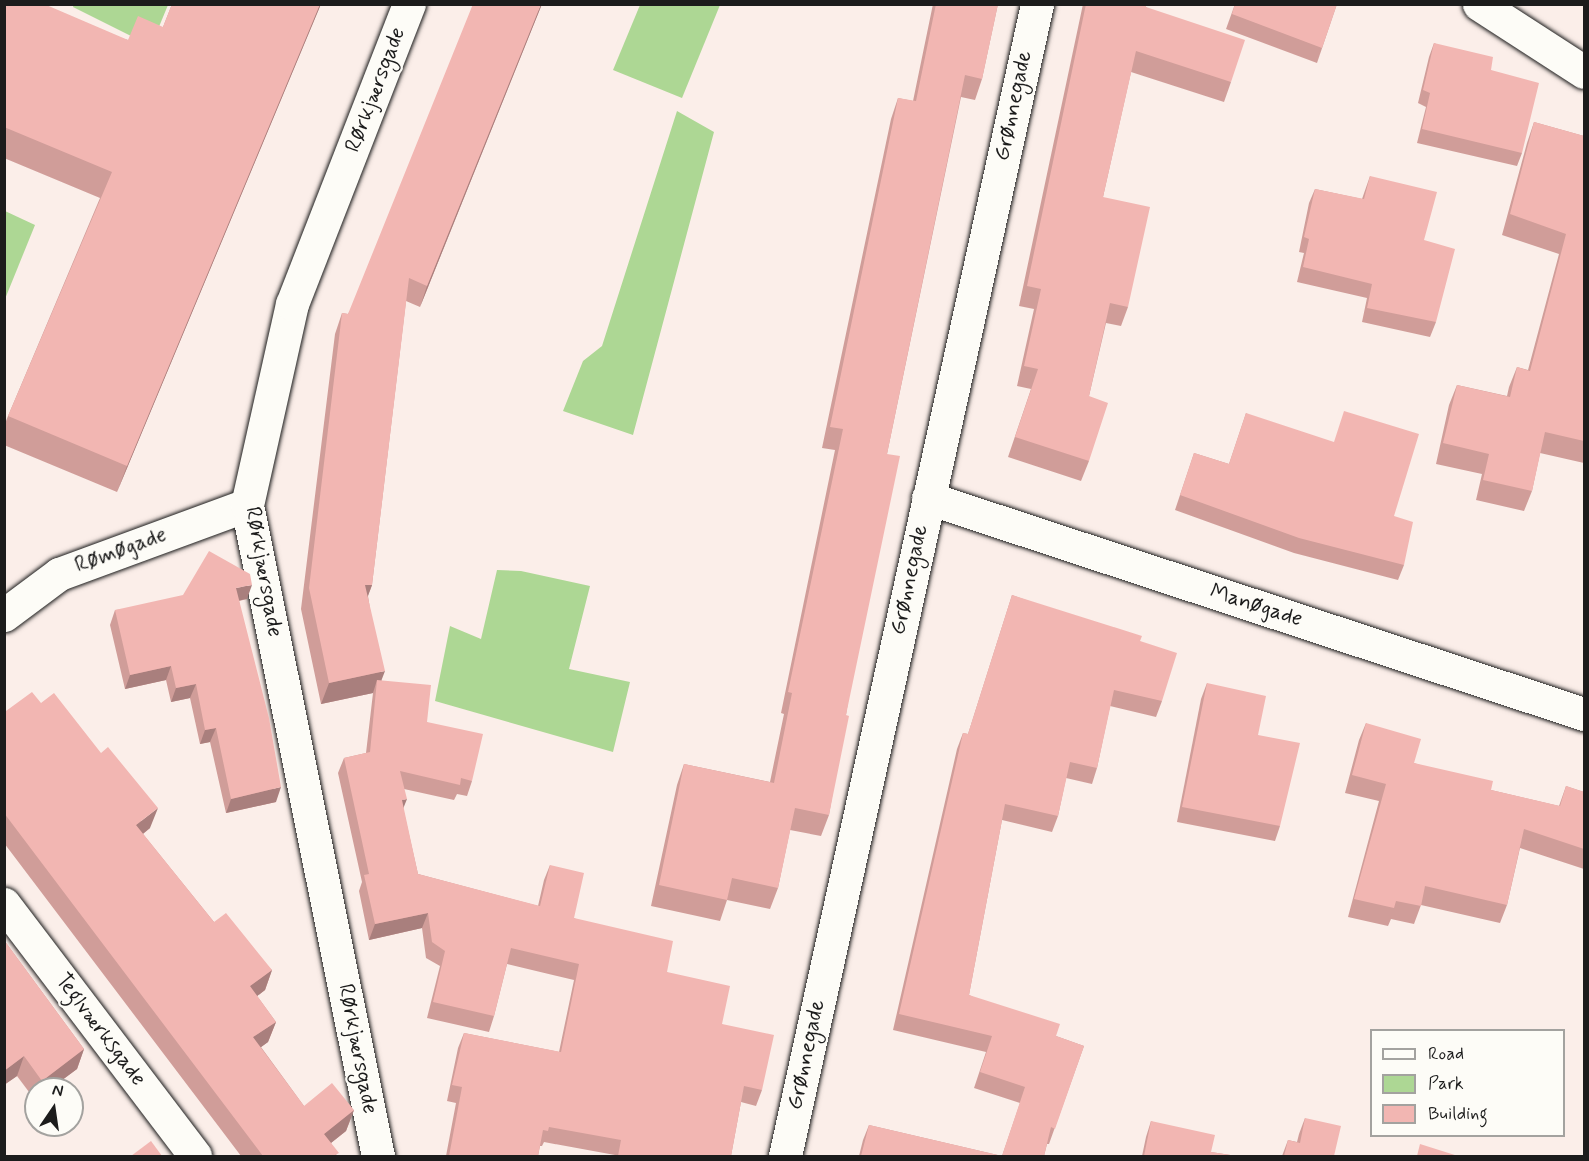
<!DOCTYPE html>
<meta charset="utf-8">
<style>
body{margin:0}
#map{position:relative;width:1589px;height:1161px;overflow:hidden;background:#fbeee9;font-family:Mynerve,sans-serif}
div>[style]{position:absolute}
.green>*{inset:0;background:#add794}
.roads{filter:drop-shadow(0 0 2px #1c1c1c) drop-shadow(0 0 2px #1c1c1c)}
.minor>*{height:33px;margin:-16.5px;padding:0 16.5px;transform-origin:16.5px;border-radius:16.5px;background:#fdfcf7}
.wall>*{inset:0;background:#d09d99}
.shaded-wall>*{inset:0;background:#a97f7d}
.building>*{inset:0;background:#f2b6b2}
span{translate:-50% -50%;white-space:nowrap;text-align:center;line-height:1.15;-webkit-text-stroke:4.5px #fdfcf7;paint-order:stroke}
.street-label{font-size:22px;color:#1c1c1c}
.frame{position:absolute;inset:0;border:6px solid #1c1c1c;pointer-events:none}
.legend{position:absolute;left:1370px;top:1029px;width:195px;height:108px;box-sizing:border-box;background:#fdfcf7;border:2px solid #a3a29f;margin:0;padding:8px 10px;list-style:none;font-size:18px;color:#1c1c1c}
.legend li{display:flex;align-items:center;gap:12px;height:30px}
.legend b{width:30px;border:2px solid #a3a29f}
.north{position:absolute;left:24px;top:1077px;width:60px;height:60px;box-sizing:border-box;background:#fdfcf7;border:2px solid #a3a29f;border-radius:50%;rotate:13deg;font-size:16px;font-weight:700;line-height:24px;text-align:center;color:#1c1c1c}
.north::after{content:'';display:block;margin:auto;width:21px;height:27px;background:#1c1c1c;clip-path:polygon(50% 0,100% 100%,50% 72%,0 100%)}
</style>
<div id="map">
<div class="green">
<i style="clip-path:polygon(74px 4px,168px 5px,151px 46px,73px 7px)"></i>
<i style="clip-path:polygon(640px 5px,720px 5px,682px 98px,613px 70px)"></i>
<i style="clip-path:polygon(677px 111px,714px 132px,633px 435px,563px 411px,583px 361px,602px 346px)"></i>
<i style="clip-path:polygon(5px 211px,35px 225px,5px 299px)"></i>
<i style="clip-path:polygon(497px 570px,521px 571px,590px 586px,569px 669px,630px 682px,613px 752px,435px 701px,450px 626px,481px 639px)"></i>
</div>
<div class="roads">
<div class="minor">
<i style="left:1479px;top:4px;width:125px;rotate:32.9deg"></i>
<i style="left:928px;top:498px;width:691px;rotate:18.23deg"></i>
<i style="left:4px;top:615px;width:69px;rotate:-36.7deg"></i>
<i style="left:59px;top:574px;width:200px;rotate:-20.2deg"></i>
<i style="left:4px;top:904px;width:316px;rotate:52.8deg"></i>
<i style="left:378px;top:1156px;width:664px;rotate:-101.38deg"></i>
<i style="left:247px;top:505px;width:206px;rotate:-77.4deg"></i>
<i style="left:292px;top:304px;width:322px;rotate:-68.7deg"></i>
<i style="left:785px;top:1156px;width:1179px;rotate:-77.66deg"></i>
</div>
</div>
<div class="wall">
<i style="clip-path:polygon(4px 4px,128px 40px,163px 27px,172px 4px,321px 4px,117px 492px,4px 445px,4px 426px,8px 416px,100px 198px,4px 158px)"></i>
<i style="clip-path:polygon(542px 4px,420px 307px,406px 301px,372px 585px,368px 596px,381px 680px,427px 722px,472px 781px,467px 796px,457px 794px,454px 800px,404px 789px,403px 808px,418px 874px,538px 906px,544px 880px,550px 865px,574px 918px,667px 972px,722px 1024px,762px 1090px,756px 1106px,741px 1102px,731px 1156px,615px 1156px,615px 1155px,544px 1142px,542px 1146px,540px 1146px,538px 1156px,446px 1156px,456px 1103px,447px 1101px,458px 1048px,464px 1033px,559px 1052px,574px 980px,507px 964px,494px 1016px,489px 1032px,427px 1018px,440px 966px,426px 958px,422px 928px,369px 940px,359px 891px,362px 882px,338px 773px,344px 758px,366px 753px,373px 693px,321px 704px,301px 609px,335px 334px,342px 313px,348px 314px)"></i>
<i style="clip-path:polygon(933px 4px,998px 4px,982px 79px,975px 100px,961px 97px,887px 454px,846px 715px,829px 815px,821px 836px,790px 830px,778px 888px,770px 909px,727px 900px,720px 921px,651px 906px,677px 785px,684px 764px,770px 782px,784px 714px,781px 713px,835px 450px,822px 448px,891px 119px,898px 98px,913px 101px)"></i>
<i style="clip-path:polygon(1083px 4px,1146px 4px,1146px 7px,1231px 82px,1224px 102px,1131px 72px,1103px 197px,1128px 307px,1121px 326px,1106px 323px,1089px 396px,1089px 461px,1081px 481px,1008px 457px,1031px 389px,1017px 386px,1034px 309px,1019px 306px)"></i>
<i style="clip-path:polygon(1235px 4px,1337px 4px,1317px 63px,1226px 29px)"></i>
<i style="clip-path:polygon(1434px 43px,1491px 70px,1522px 153px,1517px 166px,1417px 143px,1426px 107px,1418px 103px,1429px 57px)"></i>
<i style="clip-path:polygon(1534px 122px,1584px 136px,1584px 463px,1540px 453px,1532px 491px,1524px 511px,1476px 500px,1482px 474px,1436px 464px,1449px 405px,1457px 385px,1507px 396px,1509px 387px,1517px 367px,1528px 370px,1559px 254px,1502px 235px,1527px 143px)"></i>
<i style="clip-path:polygon(1370px 176px,1424px 240px,1436px 322px,1430px 337px,1362px 322px,1367px 298px,1297px 282px,1304px 253px,1299px 252px,1309px 203px,1315px 189px,1362px 199px)"></i>
<i style="clip-path:polygon(1246px 413px,1394px 516px,1404px 565px,1398px 580px,1294px 553px,1175px 510px,1194px 453px,1229px 464px)"></i>
<i style="clip-path:polygon(1012px 595px,1140px 641px,1162px 701px,1156px 717px,1110px 706px,1097px 768px,1092px 784px,1066px 778px,1058px 816px,1052px 832px,1002px 820px,969px 995px,1056px 1036px,1084px 1046px,1049px 1144px,1047px 1144px,1044px 1156px,859px 1156px,863px 1140px,869px 1125px,1002px 1156px,1020px 1103px,974px 1088px,986px 1052px,893px 1030px,957px 749px,963px 733px,968px 734px)"></i>
<i style="clip-path:polygon(247px 599px,239px 601px,276px 802px,226px 813px,210px 742px,200px 744px,190px 698px,171px 702px,166px 680px,125px 689px,110px 625px,115px 610px)"></i>
<i style="clip-path:polygon(1207px 683px,1258px 735px,1280px 826px,1275px 841px,1177px 822px,1201px 699px)"></i>
<i style="clip-path:polygon(4px 709px,150px 828px,143px 834px,214px 922px,272px 970px,265px 990px,257px 996px,276px 1022px,268px 1042px,261px 1047px,304px 1106px,354px 1110px,346px 1131px,331px 1143px,337px 1156px,241px 1156px,4px 843px)"></i>
<i style="clip-path:polygon(1366px 723px,1414px 763px,1491px 790px,1559px 806px,1566px 786px,1584px 792px,1584px 869px,1520px 848px,1507px 905px,1500px 923px,1421px 905px,1414px 924px,1391px 919px,1388px 926px,1348px 917px,1379px 801px,1345px 793px,1359px 740px)"></i>
<i style="clip-path:polygon(4px 940px,84px 1049px,77px 1069px,50px 1089px,36px 1089px,36px 1099px,35px 1100px,17px 1076px,4px 1085px)"></i>
<i style="clip-path:polygon(1305px 1118px,1334px 1156px,1282px 1156px,1288px 1140px,1297px 1142px,1299px 1134px)"></i>
<i style="clip-path:polygon(1151px 1121px,1211px 1152px,1237px 1156px,1142px 1156px,1146px 1137px)"></i>
</div>
<div class="shaded-wall">
<i style="clip-path:polygon(320px 4px,321px 4px,117px 492px,127px 466px)"></i>
<i style="clip-path:polygon(541px 4px,542px 4px,420px 307px,427px 286px)"></i>
<i style="clip-path:polygon(252px 585px,247px 599px,231px 602px,236px 588px)"></i>
<i style="clip-path:polygon(365px 585px,372px 585px,364px 606px)"></i>
<i style="clip-path:polygon(171px 666px,166px 680px,125px 689px,130px 675px)"></i>
<i style="clip-path:polygon(385px 671px,377px 692px,377px 680px,373px 693px,321px 704px,329px 683px)"></i>
<i style="clip-path:polygon(196px 684px,190px 698px,171px 702px,176px 688px)"></i>
<i style="clip-path:polygon(216px 728px,210px 742px,200px 744px,205px 730px)"></i>
<i style="clip-path:polygon(281px 787px,276px 802px,226px 813px,231px 799px)"></i>
<i style="clip-path:polygon(407px 799px,401px 814px,402px 800px)"></i>
<i style="clip-path:polygon(158px 808px,150px 828px,129px 845px,136px 825px)"></i>
<i style="clip-path:polygon(428px 913px,422px 928px,369px 940px,375px 924px)"></i>
<i style="clip-path:polygon(272px 970px,265px 990px,243px 1007px,250px 986px)"></i>
<i style="clip-path:polygon(276px 1022px,268px 1042px,246px 1058px,253px 1037px)"></i>
<i style="clip-path:polygon(84px 1049px,77px 1069px,50px 1089px,39px 1089px,42px 1081px)"></i>
<i style="clip-path:polygon(24px 1056px,17px 1076px,4px 1085px,4px 1071px)"></i>
<i style="clip-path:polygon(354px 1110px,346px 1131px,317px 1154px,324px 1134px)"></i>
</div>
<div class="building">
<i style="clip-path:polygon(4px 4px,44px 4px,128px 40px,138px 16px,163px 27px,172px 4px,320px 4px,127px 466px,8px 416px,112px 172px,4px 127px)"></i>
<i style="clip-path:polygon(473px 4px,541px 4px,427px 286px,409px 278px,372px 585px,365px 585px,385px 671px,329px 683px,309px 588px,342px 313px,348px 314px)"></i>
<i style="clip-path:polygon(936px 4px,998px 4px,982px 79px,965px 75px,887px 454px,900px 456px,846px 715px,849px 716px,829px 815px,795px 808px,778px 888px,732px 878px,727px 900px,659px 885px,684px 764px,774px 783px,792px 693px,788px 692px,843px 429px,830px 427px,898px 98px,916px 101px)"></i>
<i style="clip-path:polygon(1086px 4px,1146px 4px,1146px 7px,1245px 40px,1231px 82px,1136px 51px,1103px 197px,1150px 207px,1128px 307px,1110px 303px,1089px 396px,1108px 403px,1089px 461px,1015px 437px,1038px 369px,1024px 366px,1041px 289px,1027px 286px)"></i>
<i style="clip-path:polygon(1235px 4px,1337px 4px,1322px 48px,1232px 14px)"></i>
<i style="clip-path:polygon(1434px 43px,1493px 57px,1491px 70px,1539px 83px,1522px 153px,1422px 129px,1430px 93px,1423px 90px)"></i>
<i style="clip-path:polygon(1534px 122px,1584px 136px,1584px 441px,1545px 432px,1532px 491px,1483px 480px,1489px 454px,1443px 443px,1457px 385px,1510px 397px,1517px 367px,1530px 371px,1566px 234px,1510px 214px)"></i>
<i style="clip-path:polygon(1370px 176px,1437px 192px,1424px 240px,1455px 249px,1436px 322px,1367px 308px,1372px 284px,1303px 267px,1309px 239px,1304px 237px,1315px 189px,1364px 199px)"></i>
<i style="clip-path:polygon(1344px 411px,1419px 434px,1394px 516px,1413px 522px,1404px 565px,1299px 538px,1180px 495px,1194px 453px,1229px 464px,1246px 413px,1334px 442px)"></i>
<i style="clip-path:polygon(209px 551px,250px 574px,252px 585px,236px 588px,269px 718px,281px 787px,231px 799px,216px 728px,205px 730px,196px 684px,176px 688px,171px 666px,130px 675px,115px 610px,183px 595px)"></i>
<i style="clip-path:polygon(1012px 595px,1142px 636px,1140px 641px,1177px 653px,1162px 701px,1114px 690px,1097px 768px,1070px 762px,1058px 816px,1005px 804px,969px 995px,1060px 1024px,1056px 1036px,1084px 1046px,1055px 1129px,1051px 1127px,1044px 1156px,861px 1156px,869px 1125px,1002px 1156px,1025px 1087px,980px 1072px,992px 1036px,899px 1014px,963px 733px,968px 734px)"></i>
<i style="clip-path:polygon(377px 680px,431px 685px,427px 722px,483px 734px,472px 781px,461px 778px,460px 785px,400px 771px,407px 799px,402px 800px,418px 874px,540px 906px,550px 865px,584px 873px,574px 918px,673px 941px,667px 972px,730px 986px,722px 1024px,774px 1035px,762px 1090px,744px 1086px,731px 1156px,618px 1156px,621px 1140px,549px 1127px,548px 1131px,543px 1130px,538px 1156px,449px 1156px,462px 1087px,452px 1085px,464px 1033px,561px 1052px,579px 964px,511px 948px,494px 1016px,433px 1002px,445px 951px,432px 942px,428px 913px,375px 924px,364px 875px,369px 874px,344px 758px,370px 752px)"></i>
<i style="clip-path:polygon(1207px 683px,1266px 696px,1258px 735px,1300px 743px,1280px 826px,1182px 807px)"></i>
<i style="clip-path:polygon(32px 692px,41px 703px,54px 693px,101px 753px,108px 747px,158px 808px,136px 825px,214px 922px,226px 913px,272px 970px,250px 986px,276px 1022px,253px 1037px,304px 1106px,332px 1083px,354px 1110px,324px 1134px,339px 1153px,333px 1156px,263px 1156px,4px 813px,4px 709px,6px 711px)"></i>
<i style="clip-path:polygon(1366px 723px,1421px 739px,1414px 763px,1493px 781px,1491px 790px,1560px 806px,1566px 786px,1584px 792px,1584px 849px,1524px 829px,1507px 905px,1425px 886px,1421px 906px,1396px 901px,1394px 908px,1354px 899px,1386px 784px,1352px 775px)"></i>
<i style="clip-path:polygon(4px 940px,84px 1049px,42px 1081px,24px 1056px,4px 1071px)"></i>
<i style="clip-path:polygon(1305px 1118px,1341px 1126px,1334px 1156px,1284px 1156px,1288px 1140px,1300px 1143px)"></i>
<i style="clip-path:polygon(1151px 1121px,1215px 1135px,1211px 1152px,1237px 1156px,1144px 1156px)"></i>
<i style="clip-path:polygon(151px 1141px,162px 1156px,131px 1156px)"></i>
<i style="clip-path:polygon(1420px 1144px,1458px 1156px,1417px 1156px)"></i>
</div>
<div class="street-label">
<span style="left:376px;top:90px;rotate:-69deg">Rørkjærsgade</span>
<span style="left:1014px;top:106px;rotate:-78deg">Grønnegade</span>
<span style="left:121px;top:551px;rotate:-20deg">Rømøgade</span>
<span style="left:263px;top:572px;rotate:80deg">Rørkjærsgade</span>
<span style="left:910px;top:580px;rotate:-78deg">Grønnegade</span>
<span style="left:1256px;top:606px;rotate:18deg">Manøgade</span>
<span style="left:100px;top:1030px;rotate:53deg">Teglværksgade</span>
<span style="left:357px;top:1049px;rotate:79deg">Rørkjærsgade</span>
<span style="left:807px;top:1055px;rotate:-78deg">Grønnegade</span>
</div>
<div class="frame"></div>
<ul class="legend">
<li><b style="height:8px;background:#fdfcf7"></b>Road</li>
<li><b style="height:16px;background:#add794"></b>Park</li>
<li><b style="height:16px;background:#f2b6b2"></b>Building</li>
</ul>
<div class="north">N</div>
</div>
